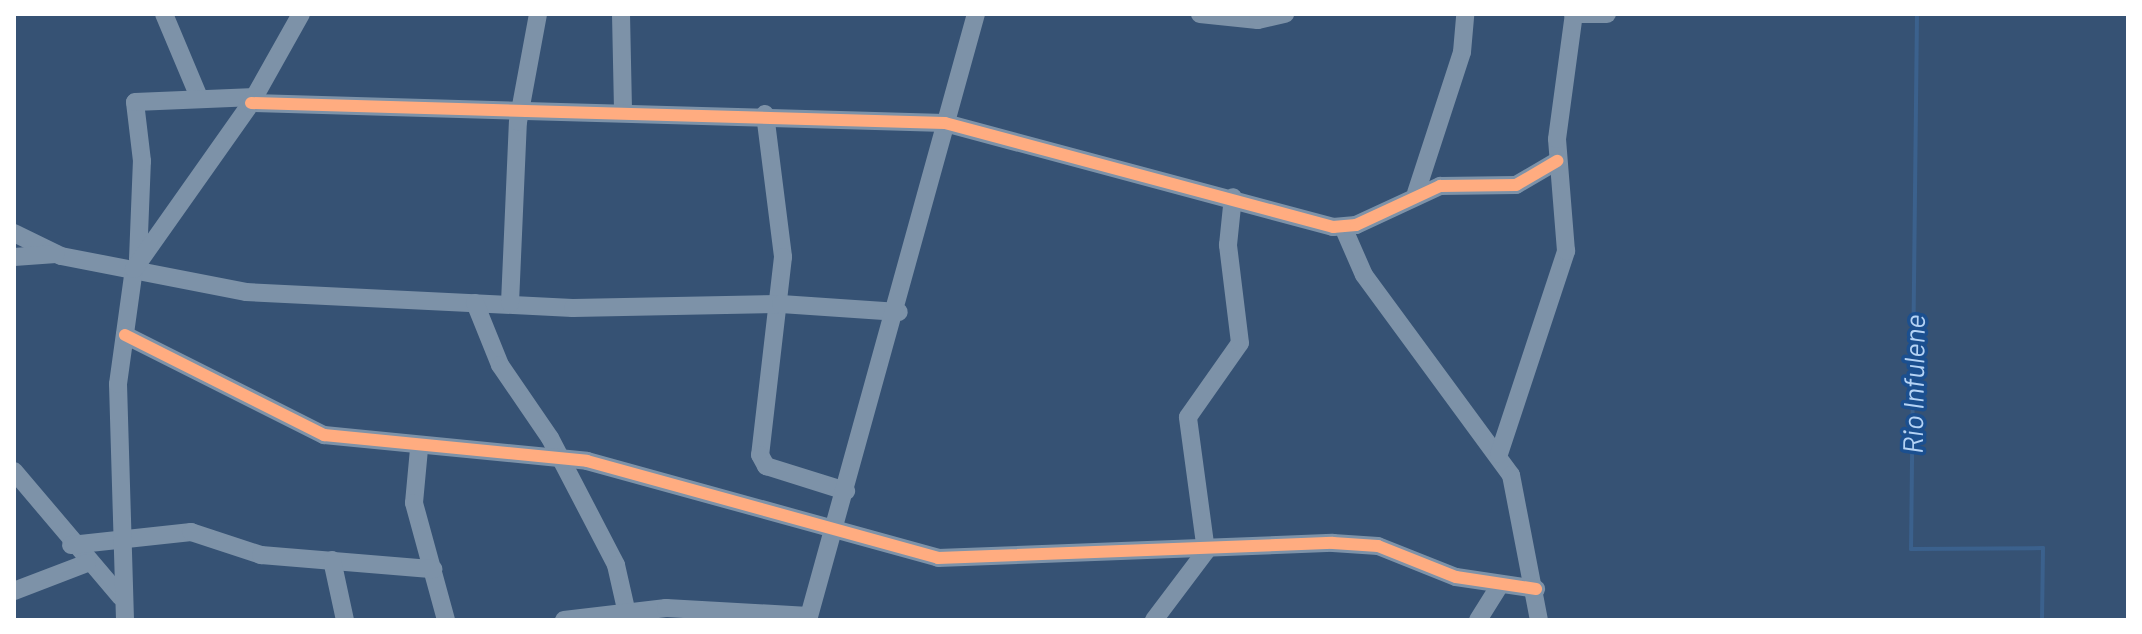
<!DOCTYPE html>
<style>
body{margin:0}
#map{position:relative;width:2142px;height:634px;overflow:hidden;background:#365274;font-family:Barlow,sans-serif}
div>[style]{position:absolute}
.stream>*{height:4px;margin:-2px;padding:0 2px;transform-origin:2px;border-radius:2px;background:#3b618d}
.minor>*{height:18px;margin:-9px;padding:0 9px;transform-origin:9px;border-radius:9px;background:#7d92a8}
.cycleway>*{height:12px;margin:-6px;padding:0 6px;transform-origin:6px;border-radius:6px;background:#ffac80}
span{translate:-50% -50%;white-space:nowrap;text-align:center;line-height:1.15;-webkit-text-stroke:7px #1b4f8f;paint-order:stroke}
.water-label{font-size:28px;color:#b5d3f5;font-style:italic}
.frame{position:absolute;inset:0;border:16px solid #fff;pointer-events:none}
</style>
<div id="map">
<div class="stream">
<i style="left:1917px;top:14px;width:535px;rotate:90.64deg"></i>
<i style="left:1911px;top:549px;width:132px;rotate:-0.4deg"></i>
<i style="left:2043px;top:548px;width:72px;rotate:90.8deg"></i>
</div>
<div class="minor">
<i style="left:164px;top:14px;width:88px;rotate:67.2deg"></i>
<i style="left:621px;top:14px;width:95px;rotate:88.8deg"></i>
<i style="left:1200px;top:14px;width:58px;rotate:5.9deg"></i>
<i style="left:1258px;top:20px;width:28px;rotate:-13deg"></i>
<i style="left:1573px;top:14px;width:34px"></i>
<i style="left:251px;top:103px;width:694px;rotate:1.65deg"></i>
<i style="left:945px;top:123px;width:402px;rotate:15deg"></i>
<i style="left:1333px;top:227px;width:23px;rotate:-5deg"></i>
<i style="left:1356px;top:225px;width:93px;rotate:-24.9deg"></i>
<i style="left:1440px;top:186px;width:76px;rotate:-0.8deg"></i>
<i style="left:1516px;top:185px;width:48px;rotate:-30.3deg"></i>
<i style="left:765px;top:114px;width:144px;rotate:82.8deg"></i>
<i style="left:783px;top:257px;width:199px;rotate:96.6deg"></i>
<i style="left:760px;top:455px;width:13px;rotate:61deg"></i>
<i style="left:766px;top:466px;width:84px;rotate:17.4deg"></i>
<i style="left:1416px;top:193px;width:148px;rotate:-71.9deg"></i>
<i style="left:1462px;top:52px;width:38px;rotate:-85deg"></i>
<i style="left:1343px;top:227px;width:52px;rotate:66.4deg"></i>
<i style="left:1364px;top:275px;width:248px;rotate:53.7deg"></i>
<i style="left:1511px;top:475px;width:148px;rotate:79.1deg"></i>
<i style="left:14px;top:233px;width:52px;rotate:26.1deg"></i>
<i style="left:61px;top:256px;width:188px;rotate:11deg"></i>
<i style="left:246px;top:292px;width:327px;rotate:2.8deg"></i>
<i style="left:573px;top:308px;width:208px;rotate:-1.1deg"></i>
<i style="left:781px;top:304px;width:118px;rotate:3.9deg"></i>
<i style="left:14px;top:257px;width:42px;rotate:-4.1deg"></i>
<i style="left:138px;top:259px;width:98px;rotate:-87.7deg"></i>
<i style="left:142px;top:161px;width:59px;rotate:-96.8deg"></i>
<i style="left:135px;top:102px;width:120px;rotate:-2.4deg"></i>
<i style="left:475px;top:303px;width:67px;rotate:68deg"></i>
<i style="left:500px;top:365px;width:88px;rotate:55.6deg"></i>
<i style="left:550px;top:438px;width:143px;rotate:62.5deg"></i>
<i style="left:616px;top:565px;width:45px;rotate:77.2deg"></i>
<i style="left:510px;top:303px;width:181px;rotate:-87.5deg"></i>
<i style="left:518px;top:122px;width:110px;rotate:-79.5deg"></i>
<i style="left:125px;top:335px;width:223px;rotate:26.7deg"></i>
<i style="left:324px;top:435px;width:264px;rotate:5.6deg"></i>
<i style="left:587px;top:461px;width:364px;rotate:15.4deg"></i>
<i style="left:938px;top:558px;width:395px;rotate:-2.2deg"></i>
<i style="left:1333px;top:543px;width:45px;rotate:3.8deg"></i>
<i style="left:1378px;top:546px;width:84px;rotate:21.7deg"></i>
<i style="left:1456px;top:577px;width:81px;rotate:8.5deg"></i>
<i style="left:419px;top:449px;width:54px;rotate:95.3deg"></i>
<i style="left:414px;top:503px;width:121px;rotate:74.7deg"></i>
<i style="left:1499px;top:454px;width:214px;rotate:-71.7deg"></i>
<i style="left:1566px;top:251px;width:112px;rotate:-94.6deg"></i>
<i style="left:1557px;top:139px;width:126px;rotate:-82.3deg"></i>
<i style="left:14px;top:471px;width:165px;rotate:49.7deg"></i>
<i style="left:71px;top:545px;width:121px;rotate:-6.2deg"></i>
<i style="left:191px;top:532px;width:74px;rotate:18.2deg"></i>
<i style="left:261px;top:555px;width:173px;rotate:4.7deg"></i>
<i style="left:332px;top:560px;width:61px;rotate:77.8deg"></i>
<i style="left:14px;top:591px;width:78px;rotate:-21deg"></i>
<i style="left:125px;top:620px;width:236px;rotate:-91.7deg"></i>
<i style="left:118px;top:384px;width:116px;rotate:-82.1deg"></i>
<i style="left:134px;top:269px;width:203px;rotate:-54.8deg"></i>
<i style="left:251px;top:103px;width:102px;rotate:-60.7deg"></i>
<i style="left:564px;top:620px;width:103px;rotate:-6.7deg"></i>
<i style="left:666px;top:608px;width:143px;rotate:3.2deg"></i>
<i style="left:808px;top:620px;width:629px;rotate:-74.51deg"></i>
<i style="left:1154px;top:620px;width:86px;rotate:-53deg"></i>
<i style="left:1206px;top:551px;width:135px;rotate:-97.7deg"></i>
<i style="left:1188px;top:417px;width:90px;rotate:-54.9deg"></i>
<i style="left:1240px;top:343px;width:99px;rotate:-97deg"></i>
<i style="left:1228px;top:245px;width:48px;rotate:-84.1deg"></i>
<i style="left:1478px;top:620px;width:39px;rotate:-58deg"></i>
</div>
<div class="cycleway">
<i style="left:251px;top:103px;width:694px;rotate:1.65deg"></i>
<i style="left:945px;top:123px;width:402px;rotate:15deg"></i>
<i style="left:1333px;top:227px;width:23px;rotate:-5deg"></i>
<i style="left:1356px;top:225px;width:93px;rotate:-24.9deg"></i>
<i style="left:1440px;top:186px;width:76px;rotate:-0.8deg"></i>
<i style="left:1516px;top:185px;width:48px;rotate:-30.3deg"></i>
<i style="left:125px;top:335px;width:223px;rotate:26.7deg"></i>
<i style="left:324px;top:435px;width:264px;rotate:5.6deg"></i>
<i style="left:587px;top:461px;width:364px;rotate:15.4deg"></i>
<i style="left:938px;top:558px;width:395px;rotate:-2.2deg"></i>
<i style="left:1333px;top:543px;width:45px;rotate:3.8deg"></i>
<i style="left:1378px;top:546px;width:84px;rotate:21.7deg"></i>
<i style="left:1456px;top:577px;width:81px;rotate:8.5deg"></i>
</div>
<div class="water-label">
<span style="left:1913px;top:384px;rotate:-89deg">Rio Infulene</span>
</div>
<div class="frame"></div>
</div>
